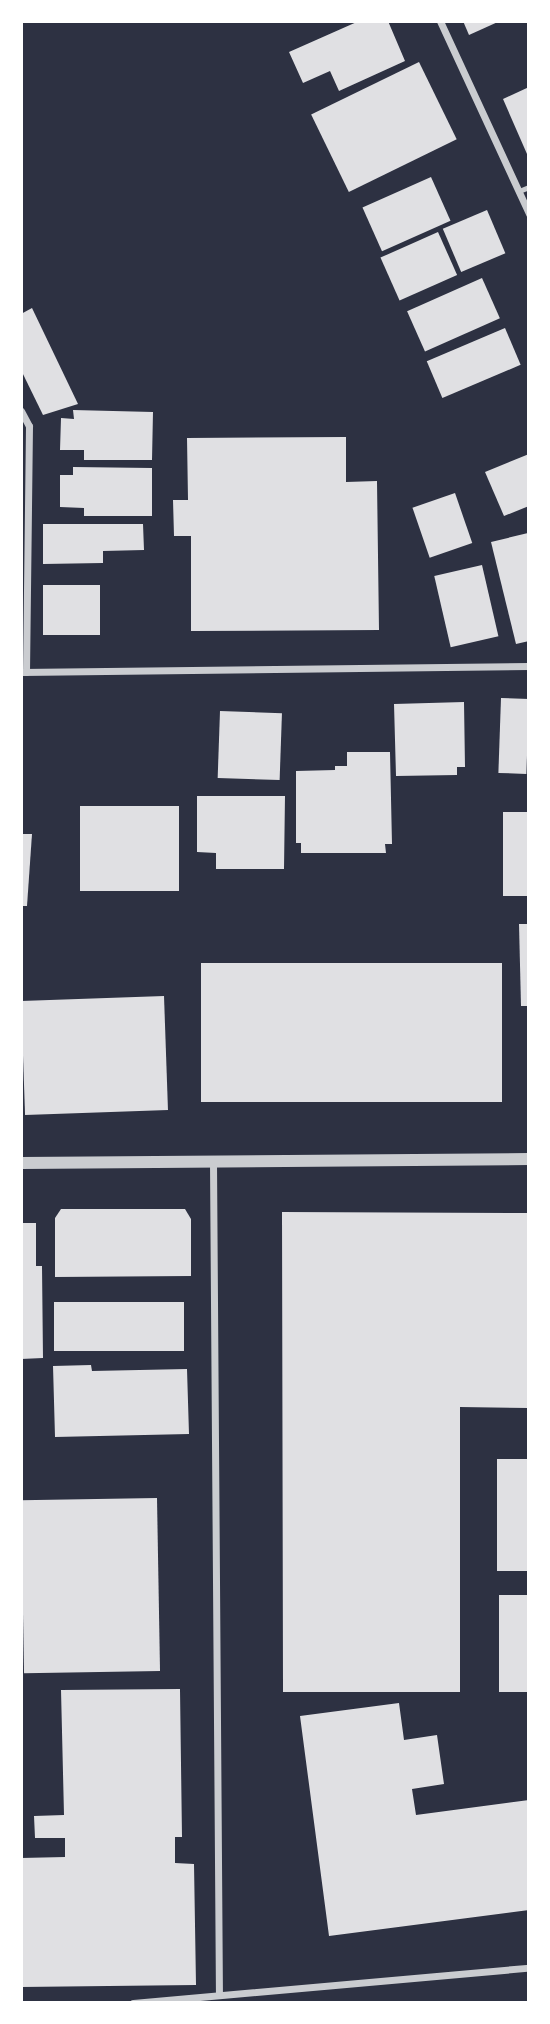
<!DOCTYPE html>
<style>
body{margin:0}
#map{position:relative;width:550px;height:2024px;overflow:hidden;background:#2d3142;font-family:"Archivo Narrow",sans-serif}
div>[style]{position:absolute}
.building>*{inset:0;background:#e0e0e3;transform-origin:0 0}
.service>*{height:5px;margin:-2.5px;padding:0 2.5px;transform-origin:2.5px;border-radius:2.5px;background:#caccd0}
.minor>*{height:7px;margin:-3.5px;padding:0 3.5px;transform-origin:3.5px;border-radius:3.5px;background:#caccd0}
.tertiary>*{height:12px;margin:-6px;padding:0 6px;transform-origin:6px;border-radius:6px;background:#caccd0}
span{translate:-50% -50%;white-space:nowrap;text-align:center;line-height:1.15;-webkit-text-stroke:5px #fff;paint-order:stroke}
.frame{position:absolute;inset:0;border:23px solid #fff;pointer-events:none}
</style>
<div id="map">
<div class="building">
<i style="clip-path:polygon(359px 21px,388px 21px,405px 61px,339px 91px,330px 71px,303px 83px,289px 52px)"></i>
<i style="clip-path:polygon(463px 21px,500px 21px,469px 35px)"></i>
<i style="left:419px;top:62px;width:86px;height:120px;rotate:64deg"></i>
<i style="clip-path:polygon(529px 87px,529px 153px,527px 154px,503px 99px)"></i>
<i style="left:431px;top:177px;width:48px;height:75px;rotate:66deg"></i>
<i style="left:487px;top:210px;width:47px;height:48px;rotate:67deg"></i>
<i style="left:438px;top:232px;width:47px;height:63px;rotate:66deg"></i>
<i style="left:482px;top:278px;width:44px;height:82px;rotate:66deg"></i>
<i style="clip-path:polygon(32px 308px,78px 404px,43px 415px,21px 370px,21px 314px)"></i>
<i style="left:505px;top:328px;width:40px;height:85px;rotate:67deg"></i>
<i style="clip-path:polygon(73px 410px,153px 412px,152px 460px,84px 460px,84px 450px,60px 450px,61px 418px,74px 419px)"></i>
<i style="clip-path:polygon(346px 437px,346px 482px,377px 481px,379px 630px,191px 631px,191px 536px,174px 536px,173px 500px,188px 500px,187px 438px)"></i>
<i style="clip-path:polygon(529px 454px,529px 506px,504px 516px,485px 472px)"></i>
<i style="clip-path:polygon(73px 467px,152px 468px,152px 516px,84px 516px,84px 508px,60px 507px,60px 475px,73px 475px)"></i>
<i style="left:455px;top:493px;width:53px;height:45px;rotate:71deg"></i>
<i style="clip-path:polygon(43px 524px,143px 524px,144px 550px,103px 551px,103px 563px,43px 564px)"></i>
<i style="clip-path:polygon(528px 533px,529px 641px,516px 644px,491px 542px)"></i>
<i style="left:482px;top:565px;width:73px;height:49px;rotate:77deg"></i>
<i style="left:43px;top:585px;width:57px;height:50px"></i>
<i style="left:501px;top:698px;width:28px;height:75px;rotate:2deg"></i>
<i style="clip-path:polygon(464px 702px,465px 767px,457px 767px,457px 775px,396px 776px,394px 704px)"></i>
<i style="left:220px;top:711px;width:62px;height:67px;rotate:2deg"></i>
<i style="clip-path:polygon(347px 752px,390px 752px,392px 844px,385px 844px,386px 853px,301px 853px,301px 843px,296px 843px,296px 771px,335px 770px,335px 766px,347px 766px)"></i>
<i style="clip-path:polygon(197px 796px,285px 796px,284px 869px,216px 869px,216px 853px,197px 852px)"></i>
<i style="left:80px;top:806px;width:99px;height:85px"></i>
<i style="left:503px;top:812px;width:26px;height:84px"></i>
<i style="clip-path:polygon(21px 834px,32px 834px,27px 906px,21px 906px)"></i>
<i style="clip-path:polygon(519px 924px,529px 924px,529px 1006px,521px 1006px)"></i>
<i style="left:502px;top:963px;width:139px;height:301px;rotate:90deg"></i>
<i style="left:164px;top:996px;width:114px;height:143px;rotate:88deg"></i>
<i style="clip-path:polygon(61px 1209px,185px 1209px,191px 1219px,191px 1276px,55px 1277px,55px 1218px)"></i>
<i style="clip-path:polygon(282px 1212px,529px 1213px,529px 1408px,460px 1407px,460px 1692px,283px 1692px)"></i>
<i style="clip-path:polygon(21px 1223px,36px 1223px,36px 1266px,42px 1266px,43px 1358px,21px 1359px)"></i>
<i style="left:54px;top:1302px;width:130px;height:49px"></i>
<i style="clip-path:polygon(91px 1365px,92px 1371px,187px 1369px,189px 1434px,55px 1437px,53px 1366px)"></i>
<i style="left:497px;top:1459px;width:32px;height:112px"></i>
<i style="left:157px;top:1498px;width:173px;height:136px;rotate:89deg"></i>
<i style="left:499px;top:1595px;width:30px;height:97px"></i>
<i style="clip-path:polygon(180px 1689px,182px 1837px,175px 1837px,175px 1863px,194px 1864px,196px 1985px,21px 1987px,21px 1858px,65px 1857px,65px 1838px,35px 1838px,34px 1816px,64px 1815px,61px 1690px)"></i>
<i style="clip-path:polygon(399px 1703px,404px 1740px,437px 1735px,444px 1784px,412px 1789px,416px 1815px,529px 1800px,529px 1910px,329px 1936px,300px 1716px)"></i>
</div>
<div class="service">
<i style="left:519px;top:191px;width:11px;rotate:-22deg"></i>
</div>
<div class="minor">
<i style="left:440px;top:21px;width:213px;rotate:65.2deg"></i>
<i style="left:21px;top:411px;width:17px;rotate:62deg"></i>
<i style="left:29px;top:426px;width:246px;rotate:90.7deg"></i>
<i style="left:21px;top:672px;width:508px;rotate:-0.68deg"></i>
<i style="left:213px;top:1162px;width:833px;rotate:89.59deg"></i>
<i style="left:133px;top:2003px;width:398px;rotate:-5.1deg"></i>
</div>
<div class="tertiary">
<i style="left:21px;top:1163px;width:508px;rotate:-0.45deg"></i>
</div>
<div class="frame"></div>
</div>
